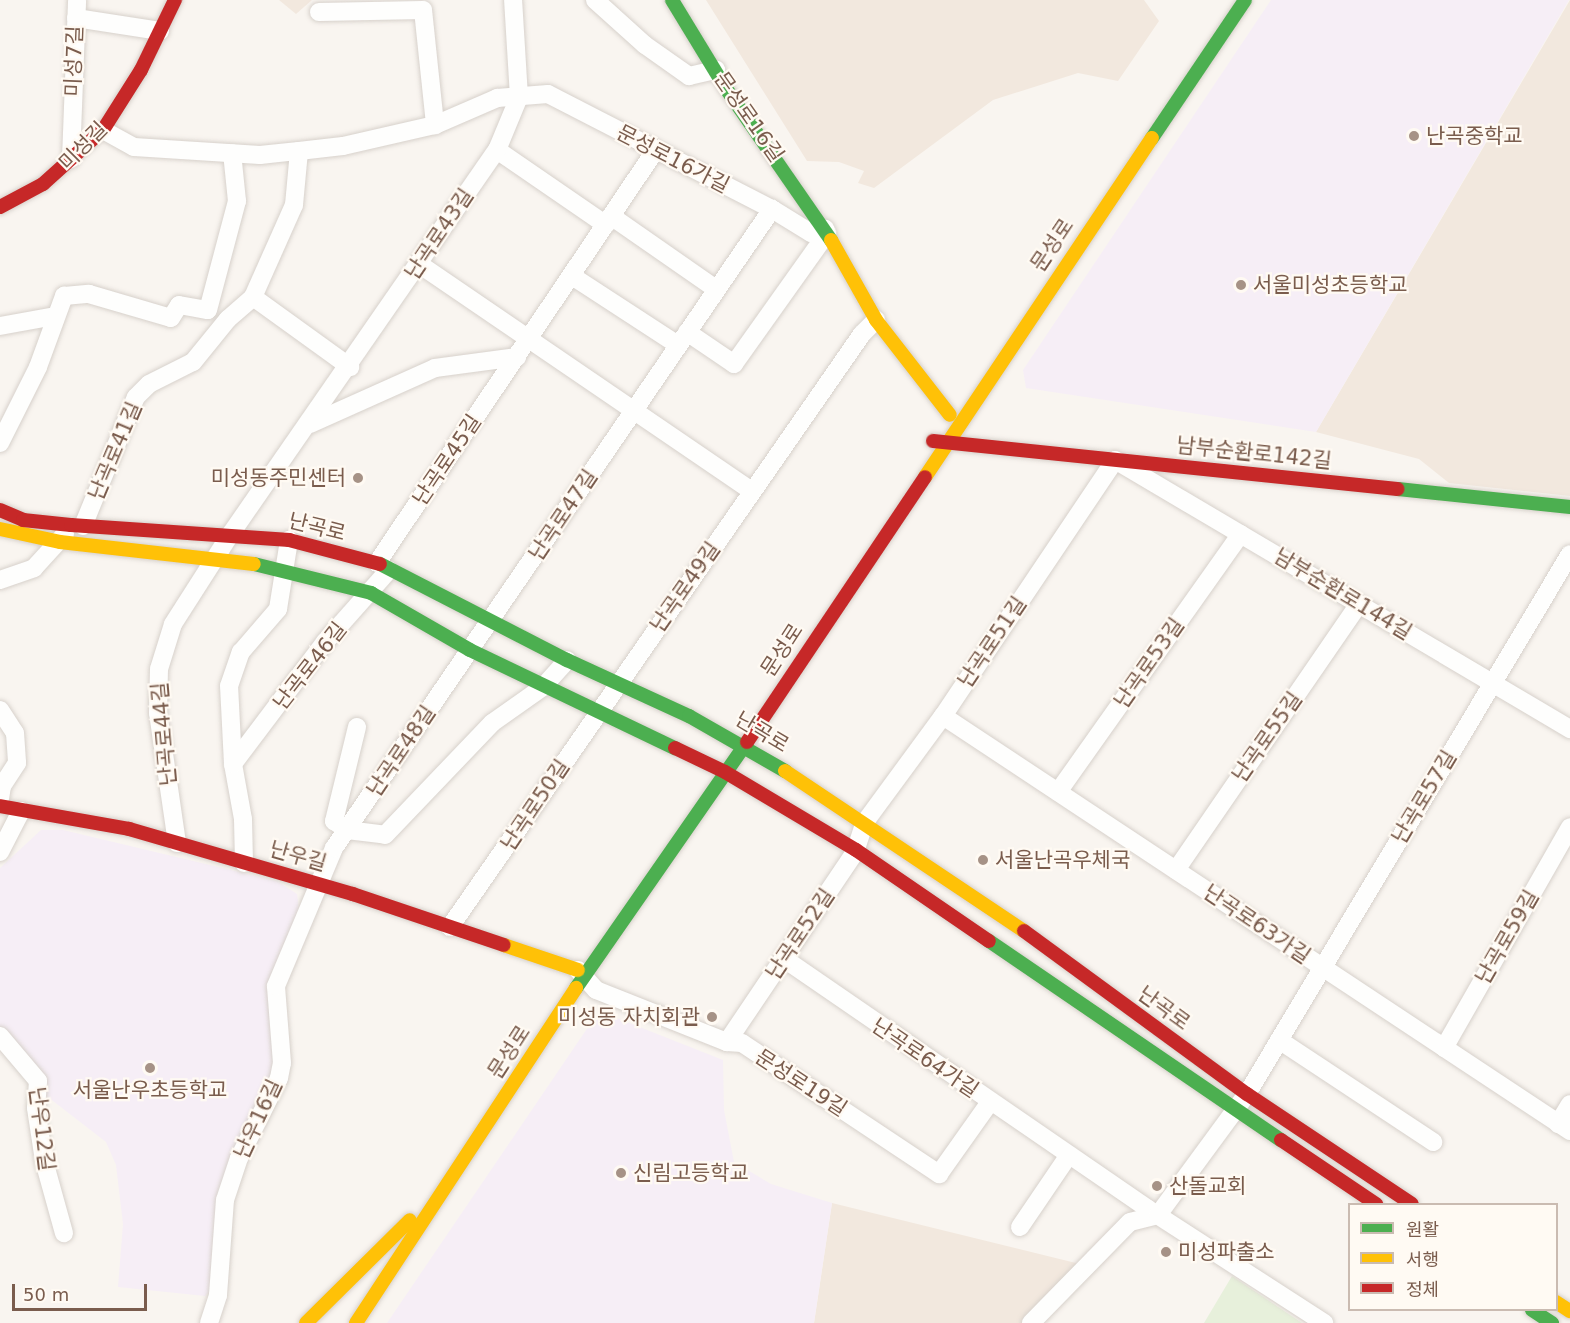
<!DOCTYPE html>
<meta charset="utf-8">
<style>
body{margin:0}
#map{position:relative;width:1570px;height:1323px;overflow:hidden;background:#f9f5f0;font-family:"DejaVu Sans","Noto Sans KR",sans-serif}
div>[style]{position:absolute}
.residential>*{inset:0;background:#f2e8de}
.education>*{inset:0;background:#f6eef6}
.green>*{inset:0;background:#e7f0db}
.roads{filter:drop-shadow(0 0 2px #d7d1cb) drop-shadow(0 0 2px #d7d1cb)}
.street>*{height:18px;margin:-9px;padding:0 9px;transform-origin:9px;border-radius:9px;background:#fefefd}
.fast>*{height:14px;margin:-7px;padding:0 7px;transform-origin:7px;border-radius:7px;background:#4caf50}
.slow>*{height:14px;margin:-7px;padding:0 7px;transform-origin:7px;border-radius:7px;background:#ffc107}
.jam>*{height:14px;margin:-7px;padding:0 7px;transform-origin:7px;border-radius:7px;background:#c62828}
.dots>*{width:16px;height:16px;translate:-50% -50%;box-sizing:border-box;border:3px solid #fffaf3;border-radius:50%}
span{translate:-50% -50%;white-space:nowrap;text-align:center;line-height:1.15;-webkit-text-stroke:4.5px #fffaf3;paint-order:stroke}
.street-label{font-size:21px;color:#7a5c4d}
.poi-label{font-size:21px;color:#7a5c4d}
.left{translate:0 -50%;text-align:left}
.right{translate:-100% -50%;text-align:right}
.legend{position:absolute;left:1348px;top:1203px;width:210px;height:108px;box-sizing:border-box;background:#fffaf3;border:2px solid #cabbb1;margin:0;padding:8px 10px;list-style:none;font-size:18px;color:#7a5c4d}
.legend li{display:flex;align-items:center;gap:12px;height:30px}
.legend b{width:30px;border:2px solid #cabbb1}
.scale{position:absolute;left:12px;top:1284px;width:135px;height:27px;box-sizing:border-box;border:3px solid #7a5c4d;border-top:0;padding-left:8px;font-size:18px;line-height:21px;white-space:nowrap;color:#7a5c4d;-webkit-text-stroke:4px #fffaf3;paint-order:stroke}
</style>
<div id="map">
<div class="residential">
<i style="clip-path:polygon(279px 0,312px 0,296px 14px)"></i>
<i style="clip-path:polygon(706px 0,1144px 0,1159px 21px,1118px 81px,1078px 73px,993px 100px,874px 188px,858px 183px,864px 171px,839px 162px,807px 161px)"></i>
<i style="clip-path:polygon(1570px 0,1570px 496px,1449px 483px,1419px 459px,1316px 432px)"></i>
<i style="clip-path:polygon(832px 1203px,1084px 1265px,1031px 1323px,814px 1323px)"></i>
</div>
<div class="education">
<i style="clip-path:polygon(1271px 0,1569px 0,1316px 432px,1026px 388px,1023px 370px)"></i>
<i style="clip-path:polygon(41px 830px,63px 830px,277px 881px,297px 894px,299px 908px,274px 985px,276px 1082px,237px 1156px,211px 1290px,205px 1296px,118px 1287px,123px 1224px,116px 1165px,106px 1142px,44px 1094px,0 1029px,0 868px)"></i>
<i style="clip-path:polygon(599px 1011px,723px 1060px,724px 1110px,734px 1162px,771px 1184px,832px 1203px,814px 1323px,387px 1323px)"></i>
</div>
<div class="green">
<i style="clip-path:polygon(1232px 1276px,1302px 1323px,1204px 1323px)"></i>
</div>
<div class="roads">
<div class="street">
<i style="left:595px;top:0;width:67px;rotate:42deg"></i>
<i style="left:645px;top:45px;width:54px;rotate:35.2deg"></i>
<i style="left:689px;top:76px;width:28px;rotate:-13deg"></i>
<i style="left:319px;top:12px;width:104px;rotate:-1.1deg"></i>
<i style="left:423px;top:10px;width:116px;rotate:84deg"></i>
<i style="left:76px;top:18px;width:85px;rotate:8.8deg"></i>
<i style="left:103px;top:130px;width:35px;rotate:29deg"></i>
<i style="left:134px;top:147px;width:126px;rotate:3.6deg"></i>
<i style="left:260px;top:155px;width:39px;rotate:-6deg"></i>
<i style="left:299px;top:151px;width:44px;rotate:-6.5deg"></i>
<i style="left:343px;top:146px;width:94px;rotate:-12.9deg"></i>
<i style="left:435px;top:125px;width:68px;rotate:-23.5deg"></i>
<i style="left:497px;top:98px;width:51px;rotate:-4.5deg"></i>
<i style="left:548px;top:94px;width:252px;rotate:27.2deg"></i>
<i style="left:772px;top:209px;width:46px;rotate:31.6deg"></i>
<i style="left:811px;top:233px;width:15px;rotate:-16deg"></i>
<i style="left:497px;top:150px;width:132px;rotate:34.5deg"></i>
<i style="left:71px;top:159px;width:159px;rotate:-87.8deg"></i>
<i style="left:611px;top:216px;width:128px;rotate:34.8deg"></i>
<i style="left:419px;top:264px;width:403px;rotate:34.3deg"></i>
<i style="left:572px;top:276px;width:126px;rotate:33.1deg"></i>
<i style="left:253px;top:297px;width:120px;rotate:35.8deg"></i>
<i style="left:0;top:326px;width:56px;rotate:-10.3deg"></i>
<i style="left:687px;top:332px;width:57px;rotate:34.2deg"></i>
<i style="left:734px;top:364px;width:161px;rotate:-54.6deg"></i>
<i style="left:310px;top:424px;width:137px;rotate:-24.1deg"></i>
<i style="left:435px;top:368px;width:83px;rotate:-7.6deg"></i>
<i style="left:0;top:443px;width:85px;rotate:-63.4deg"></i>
<i style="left:38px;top:367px;width:76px;rotate:-69.9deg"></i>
<i style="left:64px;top:296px;width:25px;rotate:-5deg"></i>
<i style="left:89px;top:294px;width:85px;rotate:16.3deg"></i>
<i style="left:171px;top:318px;width:15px;rotate:-58deg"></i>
<i style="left:179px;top:305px;width:29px;rotate:10deg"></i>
<i style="left:208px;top:310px;width:113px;rotate:-75.1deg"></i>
<i style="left:237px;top:201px;width:48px;rotate:-95.9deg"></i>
<i style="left:83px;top:526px;width:139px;rotate:-67.7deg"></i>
<i style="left:136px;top:397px;width:18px;rotate:-45deg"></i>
<i style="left:149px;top:384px;width:49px;rotate:-26.6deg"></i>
<i style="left:193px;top:362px;width:55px;rotate:-50.9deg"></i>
<i style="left:228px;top:319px;width:33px;rotate:-41deg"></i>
<i style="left:253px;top:297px;width:101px;rotate:-66deg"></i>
<i style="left:294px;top:205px;width:54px;rotate:-84.7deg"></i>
<i style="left:377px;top:563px;width:498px;rotate:-56deg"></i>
<i style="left:0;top:580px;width:36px;rotate:-19deg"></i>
<i style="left:34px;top:568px;width:46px;rotate:-47.6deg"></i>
<i style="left:0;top:710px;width:27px;rotate:57deg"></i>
<i style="left:15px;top:733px;width:30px;rotate:86deg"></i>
<i style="left:17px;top:763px;width:27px;rotate:123deg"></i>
<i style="left:2px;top:786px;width:12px;rotate:99deg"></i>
<i style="left:943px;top:716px;width:752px;rotate:33.5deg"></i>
<i style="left:357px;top:727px;width:97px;rotate:103.7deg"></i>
<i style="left:334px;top:821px;width:16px;rotate:35deg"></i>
<i style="left:347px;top:830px;width:38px;rotate:7deg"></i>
<i style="left:385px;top:835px;width:155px;rotate:-46.3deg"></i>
<i style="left:492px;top:723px;width:62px;rotate:-35.2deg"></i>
<i style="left:543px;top:687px;width:36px;rotate:-48deg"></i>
<i style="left:233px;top:764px;width:78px;rotate:-92.9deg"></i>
<i style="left:229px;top:686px;width:36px;rotate:-71deg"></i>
<i style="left:241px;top:652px;width:57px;rotate:-49.3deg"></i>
<i style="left:278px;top:609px;width:70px;rotate:-80.9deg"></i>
<i style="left:1058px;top:792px;width:316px;rotate:-54.7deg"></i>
<i style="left:177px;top:843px;width:131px;rotate:-98.3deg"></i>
<i style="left:158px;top:713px;width:44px;rotate:-88.7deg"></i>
<i style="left:159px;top:669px;width:47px;rotate:-72.7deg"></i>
<i style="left:173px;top:624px;width:106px;rotate:-57.4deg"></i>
<i style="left:230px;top:535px;width:469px;rotate:-55.3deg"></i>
<i style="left:497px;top:150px;width:57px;rotate:-67.5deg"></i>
<i style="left:519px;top:97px;width:97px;rotate:-93.5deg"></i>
<i style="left:0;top:852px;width:46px;rotate:-62.9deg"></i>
<i style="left:244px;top:863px;width:44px;rotate:-91.3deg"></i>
<i style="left:243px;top:819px;width:56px;rotate:-100.3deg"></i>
<i style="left:233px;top:764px;width:153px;rotate:-53deg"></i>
<i style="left:325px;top:642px;width:96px;rotate:-48.4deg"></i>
<i style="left:1176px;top:870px;width:323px;rotate:-55.5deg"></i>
<i style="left:450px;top:927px;width:722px;rotate:-55.21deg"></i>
<i style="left:862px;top:334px;width:20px;rotate:-45deg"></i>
<i style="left:783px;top:958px;width:443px;rotate:34.5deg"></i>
<i style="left:1148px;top:1209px;width:210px;rotate:32.9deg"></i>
<i style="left:578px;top:970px;width:27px;rotate:48deg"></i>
<i style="left:596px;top:990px;width:141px;rotate:21.7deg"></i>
<i style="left:727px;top:1042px;width:15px;rotate:4deg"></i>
<i style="left:742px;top:1043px;width:237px;rotate:33.6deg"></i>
<i style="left:939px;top:1174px;width:88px;rotate:-54.7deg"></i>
<i style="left:0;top:1036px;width:59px;rotate:49.8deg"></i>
<i style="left:38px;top:1081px;width:27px;rotate:94deg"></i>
<i style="left:36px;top:1108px;width:54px;rotate:81.4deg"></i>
<i style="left:44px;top:1161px;width:75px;rotate:74.5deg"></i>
<i style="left:1279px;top:1040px;width:185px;rotate:33.5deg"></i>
<i style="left:727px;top:1042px;width:229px;rotate:-56deg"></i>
<i style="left:855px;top:852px;width:32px;rotate:-72deg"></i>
<i style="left:865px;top:822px;width:132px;rotate:-53.7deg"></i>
<i style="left:943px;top:716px;width:308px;rotate:-56.1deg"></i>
<i style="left:1115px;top:460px;width:529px;rotate:30.59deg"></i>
<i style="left:1444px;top:1048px;width:254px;rotate:-60.3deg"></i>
<i style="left:1558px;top:1124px;width:23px;rotate:-59deg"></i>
<i style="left:1020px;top:1227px;width:87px;rotate:-55.8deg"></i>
<i style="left:209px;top:1323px;width:29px;rotate:-72deg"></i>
<i style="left:218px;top:1295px;width:95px;rotate:-85.8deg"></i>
<i style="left:225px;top:1200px;width:44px;rotate:-71.6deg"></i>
<i style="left:239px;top:1158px;width:89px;rotate:-63.4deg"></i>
<i style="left:279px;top:1078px;width:15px;rotate:-79deg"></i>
<i style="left:282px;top:1063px;width:77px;rotate:-94.5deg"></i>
<i style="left:276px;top:986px;width:150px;rotate:-67.2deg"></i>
<i style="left:334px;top:848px;width:775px;rotate:-55.57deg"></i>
<i style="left:1031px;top:1323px;width:141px;rotate:-45.6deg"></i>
<i style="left:1130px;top:1222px;width:29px;rotate:-14deg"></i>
<i style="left:1158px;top:1215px;width:150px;rotate:-53.7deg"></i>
<i style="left:1247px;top:1094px;width:629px;rotate:-59.11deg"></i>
</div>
<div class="fast">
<i style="left:672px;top:0;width:102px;rotate:58.7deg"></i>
<i style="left:725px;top:87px;width:186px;rotate:55.3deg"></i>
<i style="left:1152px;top:138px;width:166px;rotate:-56deg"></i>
<i style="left:1398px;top:489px;width:173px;rotate:6deg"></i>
<i style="left:254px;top:564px;width:121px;rotate:13.9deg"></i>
<i style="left:371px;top:593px;width:114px;rotate:29.9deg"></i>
<i style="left:470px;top:650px;width:227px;rotate:25.6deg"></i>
<i style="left:380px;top:564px;width:210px;rotate:27.2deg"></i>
<i style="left:567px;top:660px;width:134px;rotate:24.7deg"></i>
<i style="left:689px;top:716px;width:111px;rotate:29.8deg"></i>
<i style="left:989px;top:941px;width:353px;rotate:34.3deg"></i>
<i style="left:576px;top:988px;width:300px;rotate:-55.2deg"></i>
<i style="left:1532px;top:1310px;width:24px;rotate:33deg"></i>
</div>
<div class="slow">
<i style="left:831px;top:240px;width:92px;rotate:60.6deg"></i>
<i style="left:876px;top:320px;width:120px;rotate:52.1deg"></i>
<i style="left:925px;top:477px;width:408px;rotate:-56.2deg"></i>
<i style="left:0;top:529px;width:61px;rotate:12.2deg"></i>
<i style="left:60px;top:542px;width:195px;rotate:6.5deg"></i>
<i style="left:785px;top:771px;width:288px;rotate:33.8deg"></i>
<i style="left:504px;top:945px;width:78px;rotate:18.7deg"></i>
<i style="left:1556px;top:1302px;width:17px;rotate:33deg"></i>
<i style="left:306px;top:1323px;width:146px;rotate:-44.7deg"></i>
<i style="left:356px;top:1323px;width:401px;rotate:-56.7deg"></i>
</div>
<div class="jam">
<i style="left:0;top:207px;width:49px;rotate:-28.1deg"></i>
<i style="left:43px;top:184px;width:81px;rotate:-42deg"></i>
<i style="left:103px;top:130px;width:71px;rotate:-57.7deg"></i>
<i style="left:141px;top:70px;width:78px;rotate:-64.1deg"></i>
<i style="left:933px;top:441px;width:467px;rotate:5.9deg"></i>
<i style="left:0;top:510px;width:25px;rotate:23deg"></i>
<i style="left:23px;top:520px;width:48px;rotate:5.9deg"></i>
<i style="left:71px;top:525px;width:219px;rotate:3.9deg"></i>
<i style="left:289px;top:540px;width:94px;rotate:14.8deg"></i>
<i style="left:747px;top:742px;width:319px;rotate:-56.1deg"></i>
<i style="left:675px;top:748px;width:55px;rotate:25.6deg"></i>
<i style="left:725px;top:772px;width:152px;rotate:30.8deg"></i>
<i style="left:856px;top:850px;width:161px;rotate:34.4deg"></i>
<i style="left:0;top:806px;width:131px;rotate:10.1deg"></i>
<i style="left:129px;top:829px;width:233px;rotate:16.2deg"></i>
<i style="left:353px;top:894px;width:159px;rotate:18.7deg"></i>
<i style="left:1024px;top:931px;width:276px;rotate:36.2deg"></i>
<i style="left:1247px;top:1094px;width:198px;rotate:33.7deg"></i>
<i style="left:1281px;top:1140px;width:115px;rotate:34deg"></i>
</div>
</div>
<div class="dots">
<i style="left:1414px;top:136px;background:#a69286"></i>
<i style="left:1241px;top:285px;background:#a69286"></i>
<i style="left:358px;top:478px;background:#a69286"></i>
<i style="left:983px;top:860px;background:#a69286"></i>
<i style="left:712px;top:1017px;background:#a69286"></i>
<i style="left:150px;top:1068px;background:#a69286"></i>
<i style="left:621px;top:1173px;background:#a69286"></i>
<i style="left:1157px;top:1186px;background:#a69286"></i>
<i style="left:1166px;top:1252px;background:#a69286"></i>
</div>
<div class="street-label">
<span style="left:74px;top:61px;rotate:-88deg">미성7길</span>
<span style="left:749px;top:117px;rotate:55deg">문성로16길</span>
<span style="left:83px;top:146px;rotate:-45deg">미성길</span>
<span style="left:673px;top:159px;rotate:27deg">문성로16가길</span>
<span style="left:439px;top:234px;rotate:-56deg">난곡로43길</span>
<span style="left:1052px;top:245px;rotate:-56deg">문성로</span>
<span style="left:115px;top:451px;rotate:-67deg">난곡로41길</span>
<span style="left:1254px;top:453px;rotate:6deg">남부순환로142길</span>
<span style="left:447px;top:460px;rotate:-56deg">난곡로45길</span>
<span style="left:563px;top:515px;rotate:-56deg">난곡로47길</span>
<span style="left:317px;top:527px;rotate:14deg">난곡로</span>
<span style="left:685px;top:587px;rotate:-55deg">난곡로49길</span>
<span style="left:1343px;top:594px;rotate:31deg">남부순환로144길</span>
<span style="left:992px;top:642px;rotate:-56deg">난곡로51길</span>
<span style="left:782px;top:650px;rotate:-57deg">문성로</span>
<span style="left:1149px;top:663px;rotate:-55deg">난곡로53길</span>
<span style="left:310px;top:666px;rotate:-52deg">난곡로46길</span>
<span style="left:762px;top:732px;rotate:31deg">난곡로</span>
<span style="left:164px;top:734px;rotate:-95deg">난곡로44길</span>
<span style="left:1267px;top:737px;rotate:-55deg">난곡로55길</span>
<span style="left:401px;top:751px;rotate:-56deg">난곡로48길</span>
<span style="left:1424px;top:797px;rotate:-59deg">난곡로57길</span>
<span style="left:535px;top:805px;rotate:-56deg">난곡로50길</span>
<span style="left:298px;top:856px;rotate:16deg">난우길</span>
<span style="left:1257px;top:924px;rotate:34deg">난곡로63가길</span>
<span style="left:800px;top:934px;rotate:-56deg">난곡로52길</span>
<span style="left:1507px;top:937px;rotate:-60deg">난곡로59길</span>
<span style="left:1164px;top:1008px;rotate:36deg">난곡로</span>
<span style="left:509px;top:1052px;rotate:-57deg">문성로</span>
<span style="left:925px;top:1058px;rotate:34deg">난곡로64가길</span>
<span style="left:801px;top:1083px;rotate:33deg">문성로19길</span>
<span style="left:258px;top:1119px;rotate:-65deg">난우16길</span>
<span style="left:42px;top:1129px;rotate:83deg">난우12길</span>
</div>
<div class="poi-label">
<span class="left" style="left:1426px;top:136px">난곡중학교</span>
<span class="left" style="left:1253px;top:285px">서울미성초등학교</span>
<span class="right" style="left:346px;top:478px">미성동주민센터</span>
<span class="left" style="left:995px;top:860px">서울난곡우체국</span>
<span class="right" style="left:700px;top:1017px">미성동 자치회관</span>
<span style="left:150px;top:1090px">서울난우초등학교</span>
<span class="left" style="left:633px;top:1173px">신림고등학교</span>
<span class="left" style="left:1169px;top:1186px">산돌교회</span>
<span class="left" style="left:1178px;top:1252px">미성파출소</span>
</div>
<ul class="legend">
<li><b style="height:8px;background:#4caf50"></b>원활</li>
<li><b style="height:8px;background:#ffc107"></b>서행</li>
<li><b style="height:8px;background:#c62828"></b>정체</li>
</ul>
<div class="scale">50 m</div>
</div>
